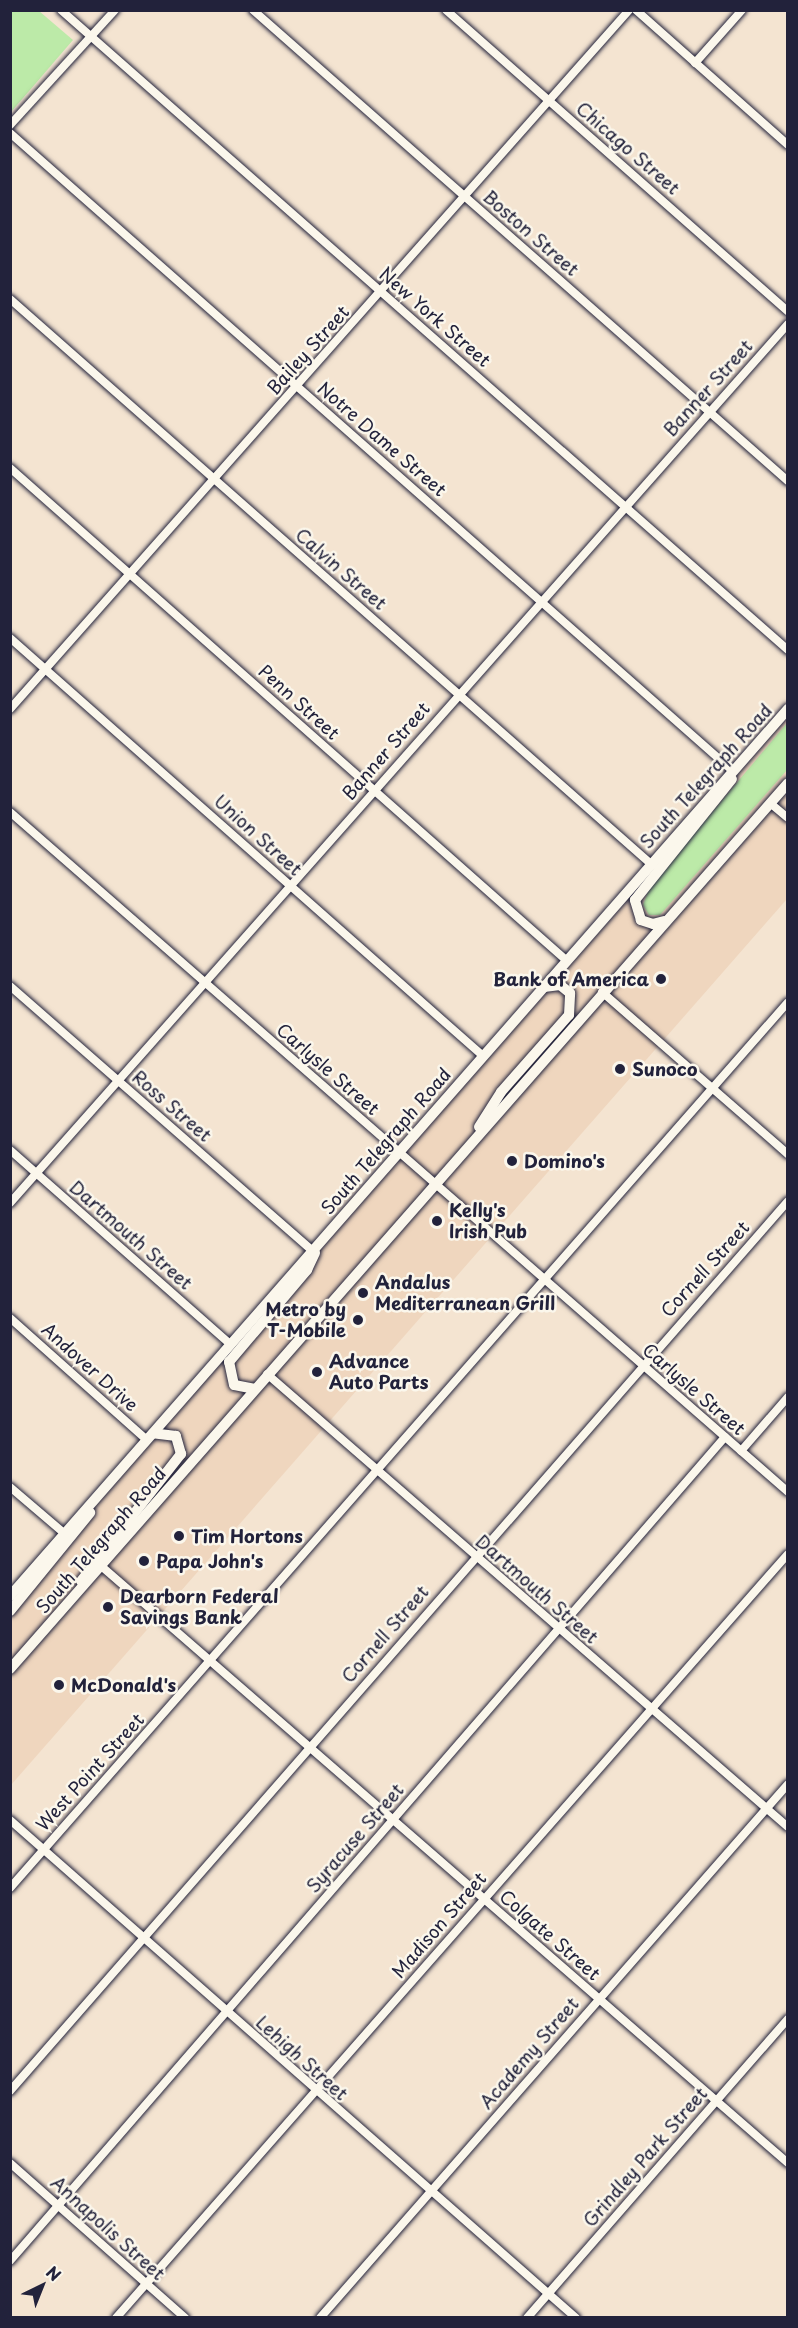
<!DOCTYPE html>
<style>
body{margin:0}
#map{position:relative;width:798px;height:2328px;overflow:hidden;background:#f4e4d1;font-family:"Playpen Sans",sans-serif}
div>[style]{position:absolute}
.built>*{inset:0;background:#efd6be}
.green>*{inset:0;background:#bceaa8}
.roads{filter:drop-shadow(0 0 2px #22223b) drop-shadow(0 0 2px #22223b)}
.minor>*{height:8px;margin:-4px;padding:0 4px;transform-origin:4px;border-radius:4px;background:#fbf7ec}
.major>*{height:10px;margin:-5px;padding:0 5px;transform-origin:5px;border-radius:5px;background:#fbf7ec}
.dots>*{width:16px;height:16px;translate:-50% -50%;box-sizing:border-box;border:3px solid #fbf7ec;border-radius:50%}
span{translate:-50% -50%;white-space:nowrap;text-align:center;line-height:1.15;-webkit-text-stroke:5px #fbf7ec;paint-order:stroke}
.street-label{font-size:18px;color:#22223b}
.poi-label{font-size:18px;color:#22223b;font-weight:700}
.right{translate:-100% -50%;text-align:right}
.left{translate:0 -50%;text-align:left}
.frame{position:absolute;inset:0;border:12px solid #22223b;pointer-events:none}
.north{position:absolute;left:12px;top:2256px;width:60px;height:60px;-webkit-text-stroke:4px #fbf7ec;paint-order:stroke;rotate:43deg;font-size:16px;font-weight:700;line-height:24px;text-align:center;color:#22223b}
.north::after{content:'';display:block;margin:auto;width:21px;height:27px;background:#22223b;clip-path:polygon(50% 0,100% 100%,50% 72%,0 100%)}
</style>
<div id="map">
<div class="built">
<i style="clip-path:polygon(787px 709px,787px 899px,11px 1785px,11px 1596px)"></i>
</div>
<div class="green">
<i style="clip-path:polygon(11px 10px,39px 11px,73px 40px,11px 112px)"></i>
<i style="clip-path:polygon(787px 723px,787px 770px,660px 915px,649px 915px,643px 905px,650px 886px)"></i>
</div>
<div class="roads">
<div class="minor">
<i style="left:61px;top:10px;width:969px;rotate:41.36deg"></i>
<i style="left:253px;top:10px;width:713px;rotate:41.36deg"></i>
<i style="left:446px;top:10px;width:456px;rotate:41.4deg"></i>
<i style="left:636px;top:10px;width:203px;rotate:41.6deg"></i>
<i style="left:695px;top:63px;width:71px;rotate:-48.4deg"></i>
<i style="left:10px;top:125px;width:156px;rotate:-47.6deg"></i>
<i style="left:10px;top:133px;width:964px;rotate:41.43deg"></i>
<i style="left:10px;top:299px;width:854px;rotate:41.39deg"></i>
<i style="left:10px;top:468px;width:744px;rotate:41.51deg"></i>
<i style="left:10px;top:638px;width:631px;rotate:41.47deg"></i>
<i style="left:10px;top:709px;width:934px;rotate:-48.47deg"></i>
<i style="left:770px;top:803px;width:23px;rotate:40deg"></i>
<i style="left:10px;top:812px;width:1033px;rotate:41.15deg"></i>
<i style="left:10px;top:986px;width:401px;rotate:41.2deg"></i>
<i style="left:602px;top:992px;width:247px;rotate:41.1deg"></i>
<i style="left:10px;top:1150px;width:293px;rotate:41.4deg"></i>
<i style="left:10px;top:1203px;width:1174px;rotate:-48.49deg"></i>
<i style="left:10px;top:1318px;width:183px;rotate:41.7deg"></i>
<i style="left:267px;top:1374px;width:690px;rotate:41.01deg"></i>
<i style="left:741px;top:1451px;width:72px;rotate:-49deg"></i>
<i style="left:10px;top:1487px;width:72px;rotate:40.5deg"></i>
<i style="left:100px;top:1565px;width:912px;rotate:41deg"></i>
<i style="left:10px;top:1820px;width:754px;rotate:41.34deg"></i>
<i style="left:10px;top:1888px;width:1179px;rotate:-48.71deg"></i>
<i style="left:10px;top:2091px;width:1182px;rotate:-48.84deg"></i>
<i style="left:10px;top:2163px;width:234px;rotate:41.5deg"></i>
<i style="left:10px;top:2261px;width:1091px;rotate:-49.05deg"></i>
<i style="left:116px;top:2318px;width:1017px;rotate:-48.67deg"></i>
<i style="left:320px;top:2318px;width:710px;rotate:-48.77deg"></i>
<i style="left:527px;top:2318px;width:397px;rotate:-48.9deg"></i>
</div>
<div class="major">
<i style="left:664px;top:921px;width:11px;rotate:165deg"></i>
<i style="left:653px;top:924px;width:13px;rotate:-162deg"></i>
<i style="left:641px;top:920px;width:21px;rotate:-107deg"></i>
<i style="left:635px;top:900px;width:155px;rotate:-51.3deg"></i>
<i style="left:479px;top:1127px;width:41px;rotate:-57.8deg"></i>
<i style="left:501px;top:1092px;width:103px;rotate:-48.6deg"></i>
<i style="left:569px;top:1015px;width:22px;rotate:-87deg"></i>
<i style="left:570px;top:993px;width:13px;rotate:-141deg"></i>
<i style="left:560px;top:985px;width:16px;rotate:173deg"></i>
<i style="left:255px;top:1389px;width:21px;rotate:-169deg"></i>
<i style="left:234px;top:1385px;width:24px;rotate:-102deg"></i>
<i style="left:229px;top:1362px;width:121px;rotate:-49.7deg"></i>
<i style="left:307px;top:1270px;width:19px;rotate:-65deg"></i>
<i style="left:81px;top:1581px;width:162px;rotate:-51.8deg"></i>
<i style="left:181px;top:1454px;width:19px;rotate:-106deg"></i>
<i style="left:176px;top:1436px;width:23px;rotate:-173deg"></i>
<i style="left:10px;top:1596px;width:1180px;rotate:-48.75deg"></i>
<i style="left:10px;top:1611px;width:127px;rotate:-50.8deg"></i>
<i style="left:10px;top:1669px;width:1179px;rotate:-48.71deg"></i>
</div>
</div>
<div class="dots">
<i style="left:661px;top:979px;background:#22223b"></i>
<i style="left:620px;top:1069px;background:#22223b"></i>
<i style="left:512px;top:1161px;background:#22223b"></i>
<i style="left:437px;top:1221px;background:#22223b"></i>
<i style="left:363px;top:1293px;background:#22223b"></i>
<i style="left:358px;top:1320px;background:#22223b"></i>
<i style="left:317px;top:1372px;background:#22223b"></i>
<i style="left:179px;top:1536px;background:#22223b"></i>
<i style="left:144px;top:1561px;background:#22223b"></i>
<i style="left:108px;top:1607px;background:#22223b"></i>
<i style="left:59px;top:1685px;background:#22223b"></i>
</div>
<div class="street-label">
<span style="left:628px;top:148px;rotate:41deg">Chicago Street</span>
<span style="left:531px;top:233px;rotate:41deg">Boston Street</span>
<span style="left:435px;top:317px;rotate:41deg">New York Street</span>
<span style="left:308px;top:350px;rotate:-48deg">Bailey Street</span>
<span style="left:708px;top:388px;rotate:-48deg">Banner Street</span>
<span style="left:382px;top:439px;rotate:41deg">Notre Dame Street</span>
<span style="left:341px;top:569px;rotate:41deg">Calvin Street</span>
<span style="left:299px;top:702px;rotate:42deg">Penn Street</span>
<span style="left:386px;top:751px;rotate:-49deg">Banner Street</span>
<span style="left:706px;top:776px;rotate:-48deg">South Telegraph Road</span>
<span style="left:258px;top:835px;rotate:42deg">Union Street</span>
<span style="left:328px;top:1069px;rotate:41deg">Carlysle Street</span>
<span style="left:172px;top:1106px;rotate:41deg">Ross Street</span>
<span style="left:386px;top:1141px;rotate:-49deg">South Telegraph Road</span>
<span style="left:131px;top:1235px;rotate:41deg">Dartmouth Street</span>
<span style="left:705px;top:1269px;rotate:-48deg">Cornell Street</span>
<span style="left:90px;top:1367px;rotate:42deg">Andover Drive</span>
<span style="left:694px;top:1389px;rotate:41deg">Carlysle Street</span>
<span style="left:101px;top:1540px;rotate:-49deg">South Telegraph Road</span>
<span style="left:537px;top:1589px;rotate:41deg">Dartmouth Street</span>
<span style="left:385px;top:1634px;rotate:-49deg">Cornell Street</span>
<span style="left:90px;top:1772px;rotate:-48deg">West Point Street</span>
<span style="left:355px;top:1838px;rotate:-49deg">Syracuse Street</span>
<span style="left:439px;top:1925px;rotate:-49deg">Madison Street</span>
<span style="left:550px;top:1935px;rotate:41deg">Colgate Street</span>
<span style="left:529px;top:2053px;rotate:-49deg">Academy Street</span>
<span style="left:302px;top:2058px;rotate:42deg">Lehigh Street</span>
<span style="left:645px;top:2157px;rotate:-49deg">Grindley Park Street</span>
<span style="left:108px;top:2228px;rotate:42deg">Annapolis Street</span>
</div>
<div class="poi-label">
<span class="right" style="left:649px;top:979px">Bank of America</span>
<span class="left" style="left:632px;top:1069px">Sunoco</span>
<span class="left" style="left:524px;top:1161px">Domino's</span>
<span class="left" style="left:449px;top:1221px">Kelly's<br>Irish Pub</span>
<span class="left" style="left:375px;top:1293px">Andalus<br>Mediterranean Grill</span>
<span class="right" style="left:346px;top:1320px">Metro by<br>T-Mobile</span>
<span class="left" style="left:329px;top:1372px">Advance<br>Auto Parts</span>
<span class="left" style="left:191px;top:1536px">Tim Hortons</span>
<span class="left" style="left:156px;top:1561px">Papa John's</span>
<span class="left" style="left:120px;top:1607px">Dearborn Federal<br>Savings Bank</span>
<span class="left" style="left:71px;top:1685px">McDonald's</span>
</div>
<div class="frame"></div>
<div class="north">N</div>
</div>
